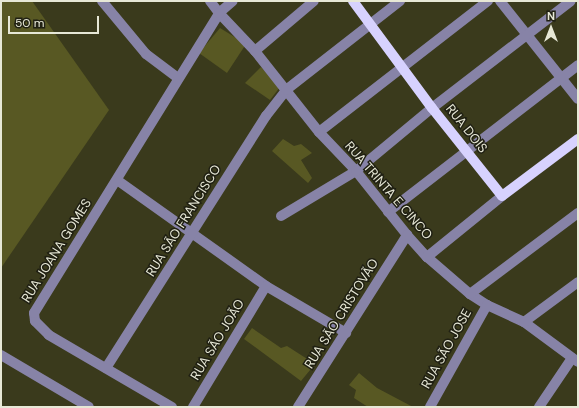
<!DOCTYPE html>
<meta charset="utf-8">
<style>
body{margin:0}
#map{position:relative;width:579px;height:408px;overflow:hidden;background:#3a3a1c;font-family:"DM Sans",sans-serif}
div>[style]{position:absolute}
.green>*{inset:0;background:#585823}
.minor>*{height:10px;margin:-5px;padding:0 5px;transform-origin:5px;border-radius:5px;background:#8783a7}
.major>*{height:10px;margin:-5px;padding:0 5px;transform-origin:5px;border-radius:5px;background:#d7d2fe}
span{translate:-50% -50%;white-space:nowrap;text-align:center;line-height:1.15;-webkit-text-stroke:3px #202013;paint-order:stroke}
.street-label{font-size:13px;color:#e7e8d6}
.frame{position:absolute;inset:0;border:2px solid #e7e8d6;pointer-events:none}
.north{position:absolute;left:531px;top:8px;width:40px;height:40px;-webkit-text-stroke:3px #202013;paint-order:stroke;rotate:0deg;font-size:11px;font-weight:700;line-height:16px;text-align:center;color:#e7e8d6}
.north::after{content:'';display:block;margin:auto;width:14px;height:18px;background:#e7e8d6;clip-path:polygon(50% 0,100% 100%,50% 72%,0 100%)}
.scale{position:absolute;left:8px;top:16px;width:91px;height:18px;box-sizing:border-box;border:2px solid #e7e8d6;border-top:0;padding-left:5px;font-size:12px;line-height:14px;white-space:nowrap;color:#e7e8d6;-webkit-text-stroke:3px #202013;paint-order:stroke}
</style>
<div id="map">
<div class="green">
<i style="clip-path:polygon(1px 1px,32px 1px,109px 110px,1px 268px)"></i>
<i style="clip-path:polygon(220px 28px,246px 44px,227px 73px,199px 53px)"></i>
<i style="clip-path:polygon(261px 67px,280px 87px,270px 100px,245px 83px)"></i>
<i style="clip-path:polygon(283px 139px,294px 146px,301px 144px,312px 153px,301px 160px,312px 178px,308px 183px,272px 151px)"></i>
<i style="clip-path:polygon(252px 328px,281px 348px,287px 346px,315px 364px,301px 381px,244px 339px)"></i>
<i style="clip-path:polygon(359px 373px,377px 388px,413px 407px,368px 407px,354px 398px,356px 390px,349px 385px)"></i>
</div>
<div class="minor">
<i style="left:102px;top:1px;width:69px;rotate:50.3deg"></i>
<i style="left:146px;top:54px;width:40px;rotate:37deg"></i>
<i style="left:210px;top:1px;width:15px;rotate:53deg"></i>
<i style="left:219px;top:13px;width:52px;rotate:46.5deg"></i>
<i style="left:255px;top:51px;width:103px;rotate:51.7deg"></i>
<i style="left:319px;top:132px;width:54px;rotate:46.5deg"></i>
<i style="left:356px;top:171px;width:82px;rotate:51.4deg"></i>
<i style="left:407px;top:235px;width:30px;rotate:48deg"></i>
<i style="left:427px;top:257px;width:57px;rotate:40.7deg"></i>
<i style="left:470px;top:294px;width:20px;rotate:33deg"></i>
<i style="left:487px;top:305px;width:41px;rotate:24.7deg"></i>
<i style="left:524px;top:322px;width:67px;rotate:36.5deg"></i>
<i style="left:500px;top:1px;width:125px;rotate:51.5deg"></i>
<i style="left:255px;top:51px;width:77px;rotate:-40.3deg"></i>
<i style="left:319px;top:132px;width:214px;rotate:-37.8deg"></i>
<i style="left:117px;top:180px;width:183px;rotate:35.4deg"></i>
<i style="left:266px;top:286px;width:93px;rotate:30.4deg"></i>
<i style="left:388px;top:212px;width:240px;rotate:-37.7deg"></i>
<i style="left:281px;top:216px;width:87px;rotate:-31deg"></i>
<i style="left:356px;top:171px;width:99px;rotate:-39.7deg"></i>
<i style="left:432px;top:108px;width:175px;rotate:-37.6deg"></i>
<i style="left:427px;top:257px;width:97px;rotate:-39.1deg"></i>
<i style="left:470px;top:294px;width:135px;rotate:-36.9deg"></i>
<i style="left:524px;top:322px;width:67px;rotate:-36.5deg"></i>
<i style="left:1px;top:355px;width:102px;rotate:30.6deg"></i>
<i style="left:106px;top:368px;width:299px;rotate:-57.6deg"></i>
<i style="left:266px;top:116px;width:33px;rotate:-52deg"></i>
<i style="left:286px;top:90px;width:145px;rotate:-38deg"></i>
<i style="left:172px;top:407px;width:143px;rotate:-149.7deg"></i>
<i style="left:49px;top:335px;width:20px;rotate:-135deg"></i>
<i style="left:35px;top:321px;width:8px;rotate:-97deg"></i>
<i style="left:34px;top:313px;width:352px;rotate:-58.3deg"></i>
<i style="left:219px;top:13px;width:18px;rotate:-41deg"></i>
<i style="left:193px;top:407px;width:141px;rotate:-58.9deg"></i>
<i style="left:298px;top:407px;width:204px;rotate:-57.6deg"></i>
<i style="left:430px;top:407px;width:117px;rotate:-60.8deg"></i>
<i style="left:539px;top:407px;width:59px;rotate:-56deg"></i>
</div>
<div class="major">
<i style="left:353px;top:1px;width:133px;rotate:53.6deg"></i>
<i style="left:432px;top:108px;width:112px;rotate:51.5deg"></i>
<i style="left:502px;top:196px;width:95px;rotate:-36.9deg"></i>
</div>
<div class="street-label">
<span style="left:466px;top:129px;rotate:51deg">RUA DOIS</span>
<span style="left:388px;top:191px;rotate:49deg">RUA TRINTA E CINCO</span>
<span style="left:184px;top:221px;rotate:-58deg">RUA SÃO FRANCISCO</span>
<span style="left:57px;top:251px;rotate:-58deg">RUA JOANA GOMES</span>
<span style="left:342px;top:314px;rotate:-58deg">RUA SÃO CRISTOVÃO</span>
<span style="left:218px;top:340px;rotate:-59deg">RUA SÃO JOÃO</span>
<span style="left:447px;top:349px;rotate:-61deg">RUA SÃO JOSE</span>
</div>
<div class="frame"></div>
<div class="north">N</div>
<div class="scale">50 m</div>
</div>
